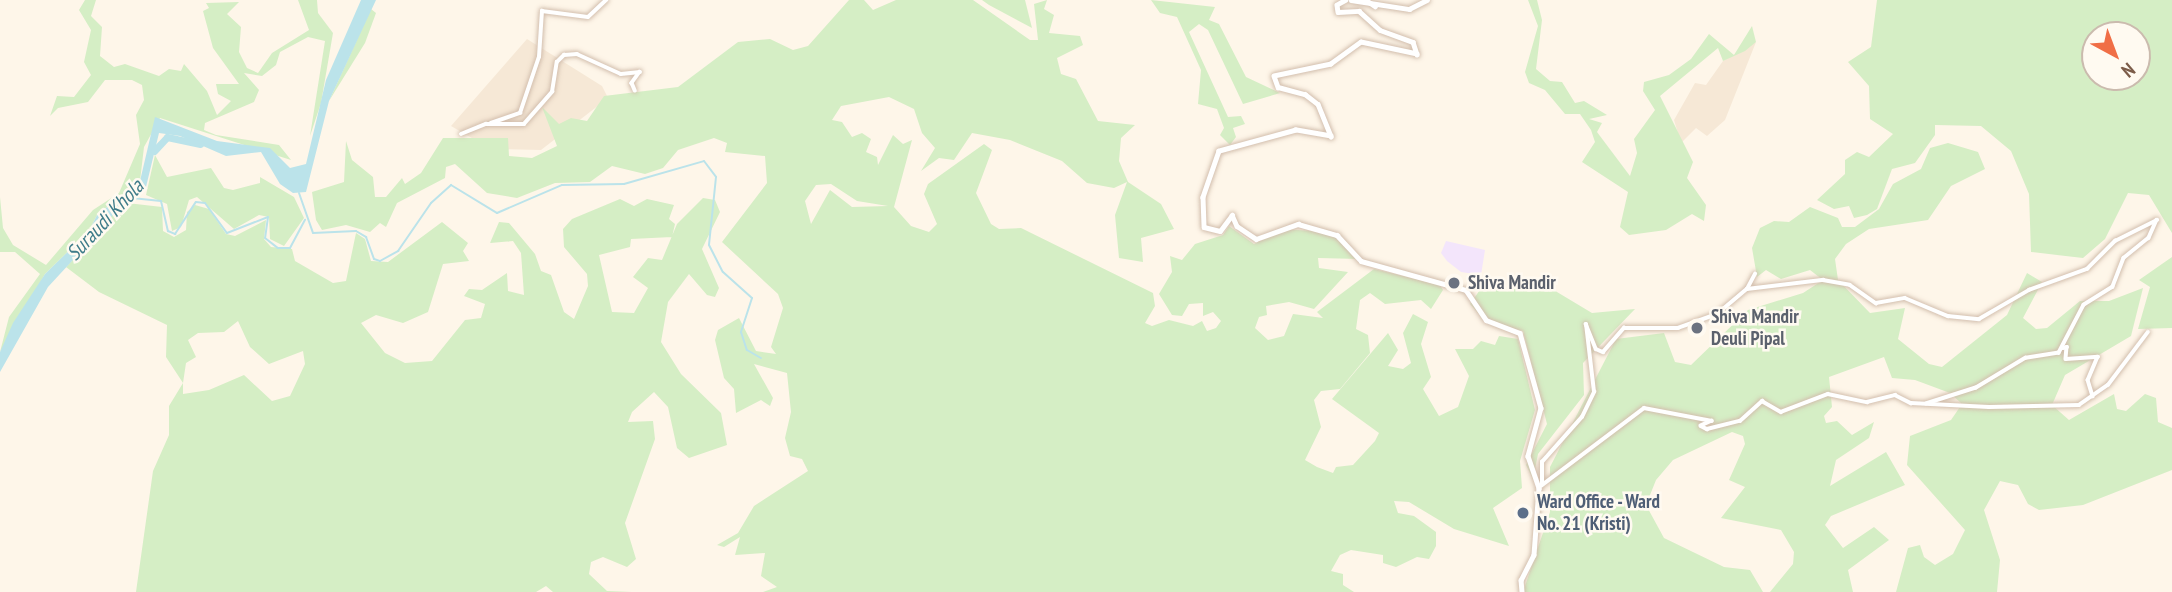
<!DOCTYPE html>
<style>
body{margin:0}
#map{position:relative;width:2172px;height:592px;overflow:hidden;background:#fef6e9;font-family:"PT Sans Narrow",sans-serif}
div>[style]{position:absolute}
.residential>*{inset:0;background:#f6e8d6}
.education>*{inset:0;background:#f3e5fb}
.green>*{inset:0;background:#d5eec5}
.water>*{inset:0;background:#bbe3ea}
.stream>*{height:2px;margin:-1px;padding:0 1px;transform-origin:1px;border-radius:1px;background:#bbe3ea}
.river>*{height:7px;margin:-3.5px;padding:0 3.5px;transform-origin:3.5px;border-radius:3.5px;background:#bbe3ea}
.roads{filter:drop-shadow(0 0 2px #d2bead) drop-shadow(0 0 2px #d2bead)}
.street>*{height:3.5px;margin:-1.75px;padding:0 1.75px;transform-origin:1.75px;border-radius:1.75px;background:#fff}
.secondary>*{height:4.5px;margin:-2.25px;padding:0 2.25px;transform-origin:2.25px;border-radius:2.25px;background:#fff}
.dots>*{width:19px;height:19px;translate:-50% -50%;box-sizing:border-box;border:4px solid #fffaf1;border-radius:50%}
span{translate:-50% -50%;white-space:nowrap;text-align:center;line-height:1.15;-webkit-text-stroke:5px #fffaf1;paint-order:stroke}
.worship-label{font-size:19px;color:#5b616d;font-weight:700}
.left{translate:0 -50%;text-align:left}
.service-label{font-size:19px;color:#4e5e75;font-weight:700}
.water-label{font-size:21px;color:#3e7b89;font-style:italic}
.north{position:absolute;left:2081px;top:21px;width:70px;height:70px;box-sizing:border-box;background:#fffaf1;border:2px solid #cbbbae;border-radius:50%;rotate:139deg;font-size:19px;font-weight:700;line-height:28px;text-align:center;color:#7c5c49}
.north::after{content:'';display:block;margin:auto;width:24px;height:32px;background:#f06e46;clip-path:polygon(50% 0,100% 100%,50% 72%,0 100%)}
</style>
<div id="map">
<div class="residential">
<i style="clip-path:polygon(527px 39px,602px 86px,608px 98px,541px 150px,491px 149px,451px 126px)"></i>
<i style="clip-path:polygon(1756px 42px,1725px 120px,1707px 136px,1696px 128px,1681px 143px,1674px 120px,1695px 83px,1706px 85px,1723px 61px)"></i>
</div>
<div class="education">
<i style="clip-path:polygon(1446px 241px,1485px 250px,1481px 275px,1461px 272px,1447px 261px,1441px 253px)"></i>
</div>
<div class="green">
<i style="clip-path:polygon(85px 0,96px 0,91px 16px,102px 27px,100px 56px,114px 67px,125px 64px,159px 76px,169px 69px,181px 71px,184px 64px,207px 91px,217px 115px,231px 101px,218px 94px,216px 84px,239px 84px,213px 48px,203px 11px,209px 8px,206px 3px,239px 2px,227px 14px,241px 27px,239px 52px,247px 68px,258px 73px,272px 53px,309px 30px,298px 0,317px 0,318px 13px,333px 33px,321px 103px,310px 136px,325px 41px,308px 37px,280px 52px,276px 65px,262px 76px,244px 73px,259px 90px,254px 102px,205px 123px,204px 130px,216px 135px,279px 145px,291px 160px,160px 118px,144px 147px,140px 181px,97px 215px,89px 231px,45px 274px,0 352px,9px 317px,40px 274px,15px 252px,0 252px,0 197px,3px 228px,13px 245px,46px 265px,93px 210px,119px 193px,140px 144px,136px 115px,144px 100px,142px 85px,132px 80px,105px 80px,88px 102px,58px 108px,50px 116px,57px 96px,74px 97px,91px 75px,84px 62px,91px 30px,79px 10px)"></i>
<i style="clip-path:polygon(evenodd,849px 0,864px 0,873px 10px,896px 0,973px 0,1030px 40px,1038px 40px,1034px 4px,1047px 0,1044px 9px,1054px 15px,1049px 33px,1080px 36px,1083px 45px,1057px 58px,1061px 74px,1076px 79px,1098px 121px,1135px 125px,1121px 138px,1119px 161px,1128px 182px,1161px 204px,1174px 229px,1141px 238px,1143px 262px,1119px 258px,1115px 215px,1127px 182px,1114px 188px,1087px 183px,1062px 161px,1010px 140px,972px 133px,954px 160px,939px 158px,921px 171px,935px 148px,922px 133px,914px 109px,889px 97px,841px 106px,832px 120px,842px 122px,852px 137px,862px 133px,871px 139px,866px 152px,877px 157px,878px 165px,893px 135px,903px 144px,912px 140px,894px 207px,911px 226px,929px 232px,937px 224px,924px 194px,928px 184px,984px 144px,992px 150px,976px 193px,991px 224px,999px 229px,1021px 228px,1153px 293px,1155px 306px,1145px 323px,1152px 326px,1169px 320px,1193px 326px,1202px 321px,1207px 331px,1216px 328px,1221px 321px,1213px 312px,1203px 316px,1203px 303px,1189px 304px,1182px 316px,1172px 315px,1159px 294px,1172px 272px,1170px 256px,1182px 260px,1195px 244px,1223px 235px,1229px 226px,1254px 244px,1283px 229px,1313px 231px,1342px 239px,1360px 259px,1318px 258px,1319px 268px,1348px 272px,1314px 309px,1289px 302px,1266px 306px,1267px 315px,1259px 317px,1255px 328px,1268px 340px,1284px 336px,1293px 314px,1323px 318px,1317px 312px,1374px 269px,1440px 285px,1443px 290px,1431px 309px,1421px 300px,1385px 304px,1370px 293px,1360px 300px,1356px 329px,1368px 335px,1370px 353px,1340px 389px,1321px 391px,1314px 400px,1321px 427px,1305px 460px,1317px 467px,1333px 473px,1336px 467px,1353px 465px,1375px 441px,1379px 433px,1332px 399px,1388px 333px,1398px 350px,1388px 366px,1403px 369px,1411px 363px,1403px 333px,1413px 314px,1428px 322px,1421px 344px,1431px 377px,1423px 389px,1439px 416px,1458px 407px,1469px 376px,1455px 349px,1473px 349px,1481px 341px,1495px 345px,1499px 336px,1518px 339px,1535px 410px,1520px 461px,1522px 488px,1493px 508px,1509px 546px,1454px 529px,1409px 502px,1394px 501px,1398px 513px,1414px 516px,1436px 532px,1436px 546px,1429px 559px,1417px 557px,1396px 567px,1383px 563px,1383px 555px,1351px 550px,1340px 555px,1331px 571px,1343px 574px,1343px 585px,1354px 592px,763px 592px,777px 587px,761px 576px,765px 553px,735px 555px,740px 537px,724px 547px,717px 545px,738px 533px,754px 506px,808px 471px,802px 459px,790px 456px,785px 438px,791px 412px,787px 373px,754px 364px,773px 398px,770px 406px,761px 400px,736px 413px,734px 389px,724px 378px,715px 340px,718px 330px,739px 318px,756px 351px,776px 354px,771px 347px,783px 308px,778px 294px,722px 242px,767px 183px,765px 156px,725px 152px,727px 143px,714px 138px,678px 150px,663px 168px,645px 174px,612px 166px,590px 182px,555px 183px,517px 198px,487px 193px,455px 164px,446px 167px,445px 178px,397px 203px,386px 227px,380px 223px,370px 232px,346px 225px,322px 230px,316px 220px,312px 192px,344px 182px,346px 141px,352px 160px,373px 177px,375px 197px,386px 197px,402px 178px,405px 184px,421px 173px,443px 138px,508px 138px,509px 156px,532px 158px,557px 146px,542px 107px,559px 124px,571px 118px,587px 121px,604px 96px,678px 87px,738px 42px,770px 39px,793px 50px,808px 46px,849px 0,831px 184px,857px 201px,888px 206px,852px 207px,830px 190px,811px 224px,805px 201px,816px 185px,831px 184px)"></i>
<i style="clip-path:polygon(982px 0,1025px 0,1032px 28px,989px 5px)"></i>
<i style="clip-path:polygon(1151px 0,1215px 7px,1209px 20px,1219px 24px,1246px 77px,1280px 93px,1243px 104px,1208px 30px,1199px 24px,1189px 32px,1228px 117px,1241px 116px,1245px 124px,1233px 128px,1236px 137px,1230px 145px,1220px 135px,1224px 128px,1217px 109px,1198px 104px,1201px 70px,1177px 17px,1160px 13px)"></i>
<i style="clip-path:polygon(1528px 0,1537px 0,1542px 20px,1536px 69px,1550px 81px,1562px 82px,1575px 103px,1584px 101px,1607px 115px,1589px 119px,1602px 123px,1597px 132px,1630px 176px,1637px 153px,1634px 139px,1655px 110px,1643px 91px,1644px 82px,1669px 75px,1691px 59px,1709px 34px,1734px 55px,1752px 26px,1756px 42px,1745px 51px,1723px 61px,1718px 48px,1660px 96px,1693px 162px,1687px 178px,1706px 205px,1704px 221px,1692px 214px,1666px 230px,1629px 235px,1620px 227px,1628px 192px,1582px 162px,1595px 142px,1591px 130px,1580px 114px,1565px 114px,1545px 90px,1529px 83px,1525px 72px,1538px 26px)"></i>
<i style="clip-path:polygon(evenodd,1877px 0,2172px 0,2172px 233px,2149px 195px,2128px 193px,2105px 239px,2083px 258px,2031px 252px,2029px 194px,2011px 151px,1981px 126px,1935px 125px,1935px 135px,1915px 163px,1892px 169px,1877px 209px,1867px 215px,1854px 218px,1849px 206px,1834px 209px,1817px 200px,1845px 174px,1845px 160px,1857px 152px,1869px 157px,1893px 134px,1870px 119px,1869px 86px,1848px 62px,1871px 47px,1877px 0,2095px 35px,2137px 35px,2137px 77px,2095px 77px,2095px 35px)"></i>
<i style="clip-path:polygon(371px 9px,376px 13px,365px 43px,329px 101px)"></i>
<i style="clip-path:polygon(1948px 143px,1978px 152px,1985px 169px,1951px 186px,1928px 220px,1869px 229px,1846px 244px,1835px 259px,1838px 280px,1870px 313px,1905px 308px,1898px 339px,1929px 364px,1942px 367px,2007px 315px,2027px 273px,2042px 282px,2023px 318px,2036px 329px,2047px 328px,2080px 301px,2109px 301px,2143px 288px,2131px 336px,2065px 375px,2052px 405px,2069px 420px,2114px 394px,2117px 409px,2126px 411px,2145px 394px,2156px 398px,2158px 422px,2172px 428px,2172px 470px,2083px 505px,2039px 510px,2028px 504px,2018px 485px,2000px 481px,1984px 510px,2000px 560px,1997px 592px,1896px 592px,1908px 548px,1920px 545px,1924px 557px,1935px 565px,1953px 554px,1965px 530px,1907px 465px,1910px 436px,1951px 420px,1962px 404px,1950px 393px,1915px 380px,1892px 378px,1884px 357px,1829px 377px,1832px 407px,1824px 416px,1826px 423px,1837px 421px,1852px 435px,1874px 422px,1869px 438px,1836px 460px,1830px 486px,1886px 452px,1905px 485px,1831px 516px,1825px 525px,1843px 548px,1874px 527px,1889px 540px,1848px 570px,1853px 592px,1770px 592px,1793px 564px,1794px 552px,1781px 530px,1721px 518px,1745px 487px,1729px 480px,1745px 444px,1743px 436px,1732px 432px,1673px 460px,1656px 480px,1646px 505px,1664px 538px,1724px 567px,1750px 570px,1763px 592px,1523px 592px,1550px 512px,1550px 467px,1616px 339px,1664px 333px,1675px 362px,1691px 365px,1748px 310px,1803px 293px,1823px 280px,1810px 270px,1781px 279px,1766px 270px,1757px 277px,1752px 248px,1760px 228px,1774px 221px,1789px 222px,1810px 207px,1838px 218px,1842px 227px,1855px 227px,1879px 209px,1893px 184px,1921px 169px,1930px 148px)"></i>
<i style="clip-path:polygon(155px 155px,167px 177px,211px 168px,224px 188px,233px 190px,260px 183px,260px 177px,294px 197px,304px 218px,284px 246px,270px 239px,269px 217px,259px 215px,234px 229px,197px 197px,189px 200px,181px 227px,172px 231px,167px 204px,146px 195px)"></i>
<i style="clip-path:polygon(703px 198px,715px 200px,720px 212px,702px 249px,719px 288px,715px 297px,707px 295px,689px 274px,668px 302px,661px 342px,681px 374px,721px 413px,727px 445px,689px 458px,677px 448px,668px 407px,654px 392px,632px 412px,628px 422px,653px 421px,655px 439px,625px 523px,636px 559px,627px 567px,603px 557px,591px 562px,589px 574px,607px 591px,632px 592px,553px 592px,546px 586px,536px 592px,136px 592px,153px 471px,169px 435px,169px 406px,183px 383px,183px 394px,209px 390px,244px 375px,272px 401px,290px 396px,305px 364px,303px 351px,269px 364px,250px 347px,238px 321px,224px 332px,198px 333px,188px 340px,196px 357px,186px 363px,183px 383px,166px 357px,167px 325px,99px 292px,66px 267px,96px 235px,100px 223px,127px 203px,162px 207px,163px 231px,174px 237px,186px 230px,187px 212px,195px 205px,209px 209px,226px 234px,235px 236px,266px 220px,264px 239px,271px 247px,292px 249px,295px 261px,333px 283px,346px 281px,356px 233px,365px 239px,371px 261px,388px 262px,442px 222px,468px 243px,463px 251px,469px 261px,443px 264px,428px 312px,403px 323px,376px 315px,361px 323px,385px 353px,405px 363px,432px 361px,465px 320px,481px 318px,485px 304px,464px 296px,469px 289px,482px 290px,507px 273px,508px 291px,524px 295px,521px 253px,513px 241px,490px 243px,499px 222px,509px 223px,535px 254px,541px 271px,551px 275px,564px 312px,574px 319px,588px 286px,587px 274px,564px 247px,563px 229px,572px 219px,620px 199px,634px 206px,647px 199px,674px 205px,669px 219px,675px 224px,672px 237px,631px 239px,630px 247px,599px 255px,612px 312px,634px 313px,648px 288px,633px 277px,648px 258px,662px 260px,677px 224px)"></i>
<i style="clip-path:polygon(2172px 257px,2172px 328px,2138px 329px,2150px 287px,2139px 280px)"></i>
<i style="clip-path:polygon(1532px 277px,1592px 313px,1635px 309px,1583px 363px,1584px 395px,1538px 454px,1533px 479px,1526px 465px,1547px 424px,1523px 331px,1485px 321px,1470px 304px,1482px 287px,1511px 290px)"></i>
</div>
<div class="water">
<i style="clip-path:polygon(361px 0,376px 0,329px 101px,306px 192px,293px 193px,280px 184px,261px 152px,226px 156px,180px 136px,159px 133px,146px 187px,100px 223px,96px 235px,48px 287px,0 372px,0 352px,13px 323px,45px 274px,89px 231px,97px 215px,140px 181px,155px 117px,217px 141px,270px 148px,290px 168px,306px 164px,326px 80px)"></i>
</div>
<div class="stream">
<i style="left:299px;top:193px;width:42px;rotate:70.7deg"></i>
<i style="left:313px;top:233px;width:43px;rotate:-2.7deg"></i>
<i style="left:356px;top:231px;width:12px;rotate:31deg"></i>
<i style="left:366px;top:237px;width:23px;rotate:70deg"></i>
<i style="left:374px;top:259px;width:6px;rotate:18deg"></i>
<i style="left:380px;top:261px;width:21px;rotate:-29deg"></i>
<i style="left:398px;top:251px;width:58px;rotate:-55.5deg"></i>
<i style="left:431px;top:203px;width:27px;rotate:-42deg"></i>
<i style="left:451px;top:185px;width:54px;rotate:31.3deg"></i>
<i style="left:497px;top:213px;width:71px;rotate:-23.3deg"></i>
<i style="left:562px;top:185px;width:62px;rotate:-0.9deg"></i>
<i style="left:624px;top:184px;width:83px;rotate:-16deg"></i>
<i style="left:704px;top:161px;width:20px;rotate:53deg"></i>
<i style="left:716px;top:177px;width:68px;rotate:95.9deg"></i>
<i style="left:709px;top:245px;width:30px;rotate:63deg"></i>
<i style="left:723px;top:272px;width:39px;rotate:42deg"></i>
<i style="left:752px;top:298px;width:36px;rotate:108deg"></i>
<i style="left:741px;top:332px;width:19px;rotate:72deg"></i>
<i style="left:747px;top:350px;width:16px;rotate:30deg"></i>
<i style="left:132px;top:198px;width:29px;rotate:6deg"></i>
<i style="left:161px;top:201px;width:31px;rotate:77deg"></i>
<i style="left:168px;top:231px;width:8px;rotate:23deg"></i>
<i style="left:175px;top:234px;width:38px;rotate:-57deg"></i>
<i style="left:196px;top:202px;width:9px;rotate:6deg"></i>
<i style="left:205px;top:203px;width:37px;rotate:54deg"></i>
<i style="left:227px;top:233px;width:44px;rotate:-21.3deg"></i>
<i style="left:268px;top:217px;width:21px;rotate:98deg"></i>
<i style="left:265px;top:238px;width:16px;rotate:38deg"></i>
<i style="left:278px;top:248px;width:12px"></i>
<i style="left:290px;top:248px;width:32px;rotate:-62deg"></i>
</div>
<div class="river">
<i style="left:154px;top:151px;width:19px;rotate:-47deg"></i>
<i style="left:167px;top:137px;width:34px;rotate:12deg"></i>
<i style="left:94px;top:233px;width:26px;rotate:-53deg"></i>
</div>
<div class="roads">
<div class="street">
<i style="left:491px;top:123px;width:31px;rotate:-19deg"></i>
<i style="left:520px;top:113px;width:59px;rotate:-71.3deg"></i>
<i style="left:539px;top:57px;width:46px;rotate:-86.3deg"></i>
<i style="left:542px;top:11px;width:46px;rotate:7.4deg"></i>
<i style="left:588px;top:17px;width:25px;rotate:-43deg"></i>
<i style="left:461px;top:134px;width:27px;rotate:-22deg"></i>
<i style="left:486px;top:124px;width:38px"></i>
<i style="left:524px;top:124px;width:43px;rotate:-48.8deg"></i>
<i style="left:552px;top:92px;width:30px;rotate:-81deg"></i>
<i style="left:557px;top:62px;width:10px;rotate:-45deg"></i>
<i style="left:564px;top:55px;width:13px;rotate:-4deg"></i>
<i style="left:577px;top:54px;width:48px;rotate:24.4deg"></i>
<i style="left:621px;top:74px;width:19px;rotate:-6deg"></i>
<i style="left:640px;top:72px;width:14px;rotate:126deg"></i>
<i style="left:632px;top:83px;width:8px;rotate:67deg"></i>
<i style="left:1747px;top:289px;width:77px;rotate:-6.8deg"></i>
<i style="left:1823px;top:280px;width:27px;rotate:10deg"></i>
<i style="left:1850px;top:285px;width:32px;rotate:35deg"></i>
<i style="left:1876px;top:303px;width:29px;rotate:-10deg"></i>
<i style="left:1905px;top:298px;width:47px;rotate:22.7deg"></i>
<i style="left:1948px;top:316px;width:31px;rotate:6deg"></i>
<i style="left:1979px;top:319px;width:58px;rotate:-30.1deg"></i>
<i style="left:2029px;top:290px;width:62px;rotate:-19.9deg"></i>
<i style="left:2087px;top:269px;width:40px;rotate:-45deg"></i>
<i style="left:2115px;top:241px;width:47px;rotate:-26.6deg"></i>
<i style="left:2157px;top:220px;width:20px;rotate:114deg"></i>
<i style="left:2149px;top:238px;width:32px;rotate:141deg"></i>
<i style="left:2124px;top:258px;width:31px;rotate:111deg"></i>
<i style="left:2113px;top:287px;width:34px;rotate:148deg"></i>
<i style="left:2084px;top:305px;width:54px;rotate:117.5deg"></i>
<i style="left:2059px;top:353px;width:33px;rotate:171deg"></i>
<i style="left:2026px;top:358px;width:58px;rotate:149deg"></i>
<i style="left:1976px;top:388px;width:52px;rotate:162.3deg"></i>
<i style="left:2063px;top:348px;width:4px;rotate:-14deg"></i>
<i style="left:2067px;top:347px;width:12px;rotate:95deg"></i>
<i style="left:2066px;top:359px;width:32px;rotate:-4deg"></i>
<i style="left:2098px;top:357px;width:25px;rotate:113deg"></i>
<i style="left:2088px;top:380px;width:17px;rotate:73deg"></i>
<i style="left:1542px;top:484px;width:22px;rotate:-90deg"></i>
<i style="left:1542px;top:462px;width:60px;rotate:-48.4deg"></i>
<i style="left:1582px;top:417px;width:28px;rotate:-64deg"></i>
<i style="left:1594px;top:392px;width:68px;rotate:-96.7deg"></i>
<i style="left:1586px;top:324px;width:27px;rotate:68deg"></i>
<i style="left:1596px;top:349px;width:8px;rotate:23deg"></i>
<i style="left:1603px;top:352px;width:32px;rotate:-49deg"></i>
<i style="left:1624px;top:328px;width:54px"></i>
<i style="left:1678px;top:328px;width:41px;rotate:-19.7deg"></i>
<i style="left:1717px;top:314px;width:39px;rotate:-40deg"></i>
<i style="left:1747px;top:289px;width:17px;rotate:-62deg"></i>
<i style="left:1541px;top:486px;width:129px;rotate:-37.1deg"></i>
<i style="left:1644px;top:408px;width:69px;rotate:10.8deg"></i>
<i style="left:1712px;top:421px;width:12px;rotate:156deg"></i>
<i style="left:1701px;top:426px;width:7px;rotate:27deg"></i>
<i style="left:1707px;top:429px;width:34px;rotate:-14deg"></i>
<i style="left:1740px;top:421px;width:30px;rotate:-42deg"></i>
<i style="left:1762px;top:401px;width:22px;rotate:30deg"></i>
<i style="left:1781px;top:412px;width:50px;rotate:-21deg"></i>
<i style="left:1828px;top:394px;width:40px;rotate:12deg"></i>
<i style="left:1867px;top:402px;width:29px;rotate:-14deg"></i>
<i style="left:1895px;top:395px;width:18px;rotate:27deg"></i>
<i style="left:1911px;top:403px;width:78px;rotate:2.9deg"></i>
<i style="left:1989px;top:407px;width:90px;rotate:-1.3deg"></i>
<i style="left:2079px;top:405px;width:35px;rotate:-35deg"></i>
<i style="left:2108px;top:385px;width:66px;rotate:-53deg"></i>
</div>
<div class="secondary">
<i style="left:1346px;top:0;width:10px;rotate:151deg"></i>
<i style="left:1337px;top:5px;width:7px;rotate:82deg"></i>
<i style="left:1338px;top:12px;width:21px;rotate:-3deg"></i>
<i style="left:1359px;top:11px;width:28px;rotate:42deg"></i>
<i style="left:1380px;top:30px;width:35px;rotate:20deg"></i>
<i style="left:1413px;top:42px;width:13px;rotate:72deg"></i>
<i style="left:1417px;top:54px;width:57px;rotate:-167.9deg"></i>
<i style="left:1361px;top:42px;width:37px;rotate:144deg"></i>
<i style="left:1331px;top:64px;width:58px;rotate:168.1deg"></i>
<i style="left:1274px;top:76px;width:12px;rotate:70deg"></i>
<i style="left:1278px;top:87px;width:28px;rotate:15deg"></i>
<i style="left:1305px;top:94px;width:16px;rotate:38deg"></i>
<i style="left:1318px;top:104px;width:35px;rotate:68deg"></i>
<i style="left:1331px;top:136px;width:36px;rotate:-170deg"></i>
<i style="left:1296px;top:130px;width:80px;rotate:164.7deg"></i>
<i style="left:1219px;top:151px;width:49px;rotate:109.2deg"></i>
<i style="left:1203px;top:197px;width:30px;rotate:88deg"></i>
<i style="left:1204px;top:227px;width:16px;rotate:14deg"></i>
<i style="left:1220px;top:231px;width:20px;rotate:-53deg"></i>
<i style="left:1232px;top:215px;width:12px;rotate:66deg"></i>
<i style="left:1237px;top:226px;width:23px;rotate:34deg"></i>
<i style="left:1256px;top:239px;width:45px;rotate:-19.7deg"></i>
<i style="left:1298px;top:224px;width:41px;rotate:15.8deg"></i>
<i style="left:1337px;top:235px;width:35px;rotate:47deg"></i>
<i style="left:1361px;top:261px;width:109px;rotate:15.4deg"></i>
<i style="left:1466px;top:290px;width:36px;rotate:56deg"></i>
<i style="left:1486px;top:320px;width:36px;rotate:21deg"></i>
<i style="left:1520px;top:333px;width:78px;rotate:74.4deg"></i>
<i style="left:1541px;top:408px;width:50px;rotate:105.2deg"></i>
<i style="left:1528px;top:456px;width:34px;rotate:71deg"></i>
<i style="left:1539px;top:488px;width:67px;rotate:94.3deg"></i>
<i style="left:1534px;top:555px;width:28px;rotate:117deg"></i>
<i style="left:1521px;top:580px;width:12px;rotate:85deg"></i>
<i style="left:1351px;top:0;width:59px;rotate:8.8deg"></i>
<i style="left:1409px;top:9px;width:20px;rotate:-27deg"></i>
<i style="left:1366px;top:0;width:11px;rotate:34deg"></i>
</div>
</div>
<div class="dots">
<i style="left:1454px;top:283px;background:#6b7280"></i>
<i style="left:1697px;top:328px;background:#6b7280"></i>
<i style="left:1523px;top:513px;background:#5c6f8a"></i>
</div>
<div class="worship-label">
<span class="left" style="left:1468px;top:283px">Shiva Mandir</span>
<span class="left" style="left:1711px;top:328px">Shiva Mandir<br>Deuli Pipal</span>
</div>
<div class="service-label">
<span class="left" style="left:1537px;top:513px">Ward Office - Ward<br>No. 21 (Kristi)</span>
</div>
<div class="water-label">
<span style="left:105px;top:220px;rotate:-47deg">Suraudi Khola</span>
</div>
<div class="north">N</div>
</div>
